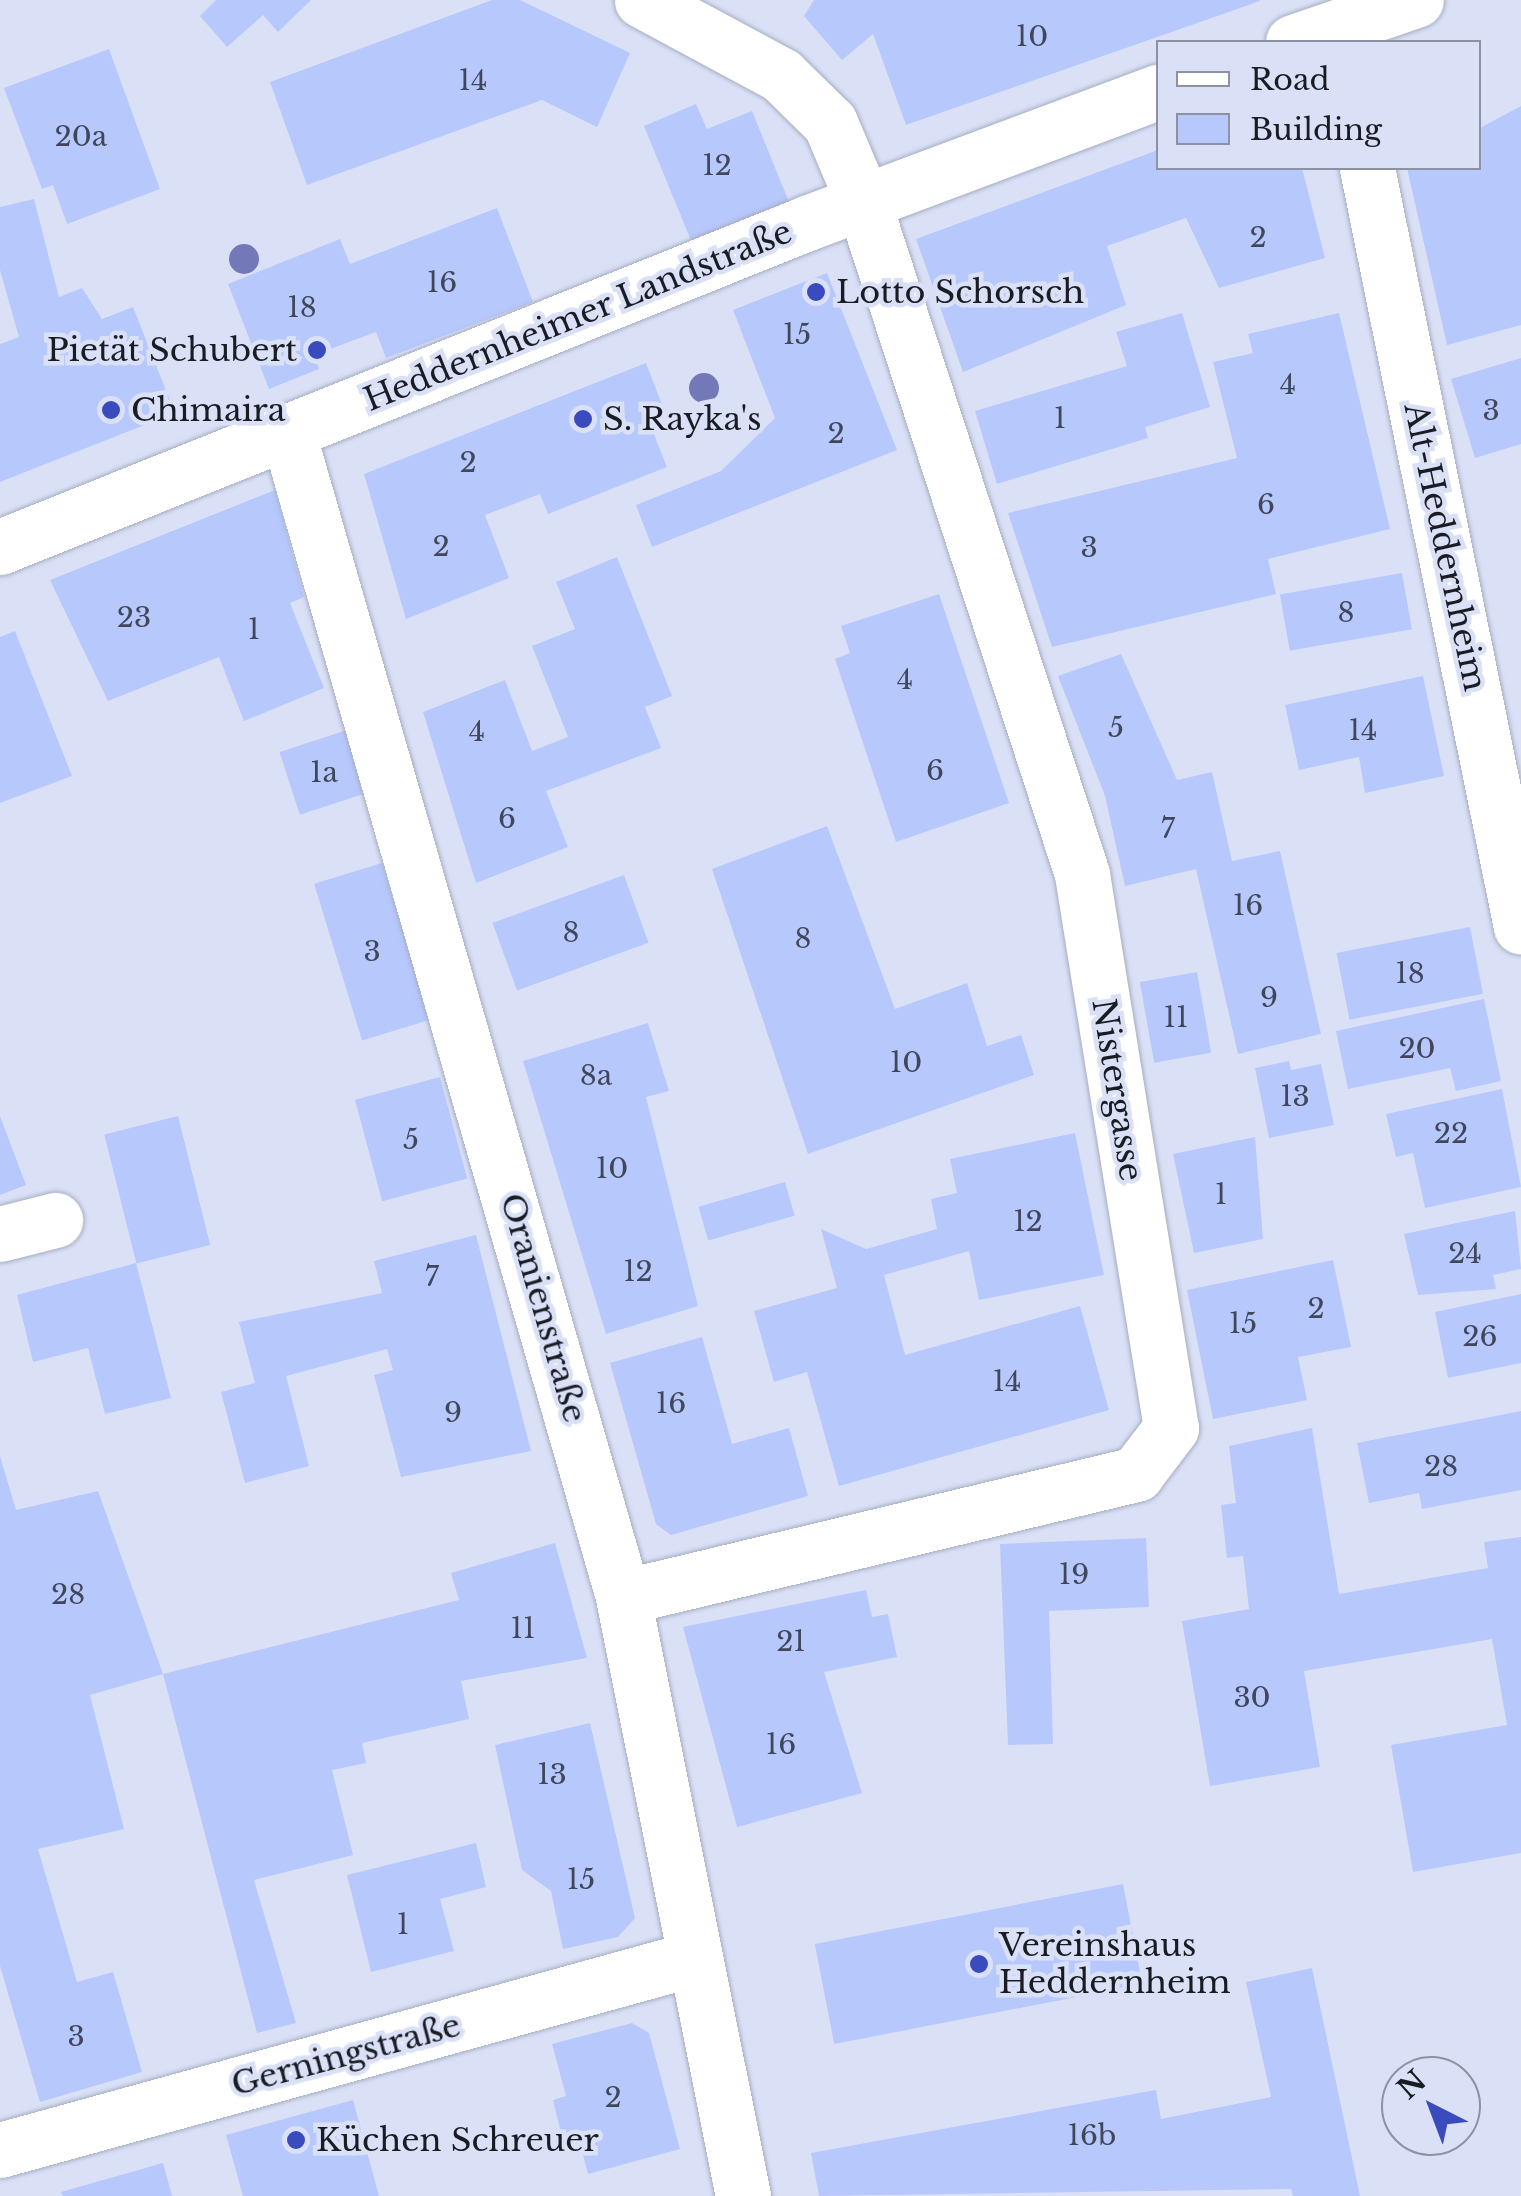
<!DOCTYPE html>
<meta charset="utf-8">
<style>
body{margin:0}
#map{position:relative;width:1521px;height:2196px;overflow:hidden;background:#dae1f7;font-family:"Libre Baskerville",serif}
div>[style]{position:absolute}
.building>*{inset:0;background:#b7c8fd;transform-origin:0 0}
.roads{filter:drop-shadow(0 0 2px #a6adc1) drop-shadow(0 0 2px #a6adc1)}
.minor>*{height:55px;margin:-27.5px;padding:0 27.5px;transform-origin:27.5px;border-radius:27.5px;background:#fff}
.trees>*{width:30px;height:30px;margin:-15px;border-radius:50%;background:#7379b8}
.dots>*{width:28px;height:28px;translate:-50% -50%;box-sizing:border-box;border:5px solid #dae1f7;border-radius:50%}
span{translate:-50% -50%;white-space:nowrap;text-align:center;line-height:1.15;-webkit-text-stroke:9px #dae1f7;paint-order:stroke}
.number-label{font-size:28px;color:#41475a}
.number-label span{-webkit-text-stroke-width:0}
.poi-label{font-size:32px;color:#1a1c24}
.left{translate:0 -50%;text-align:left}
.right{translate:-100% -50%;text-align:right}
.street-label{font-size:32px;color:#1a1c24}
.legend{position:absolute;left:1156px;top:40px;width:325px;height:130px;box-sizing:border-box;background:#dae1f7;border:2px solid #8d92a3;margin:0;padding:12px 18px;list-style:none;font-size:30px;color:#1a1c24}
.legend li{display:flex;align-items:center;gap:20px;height:50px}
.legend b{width:50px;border:2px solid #8d92a3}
.north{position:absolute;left:1381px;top:2056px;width:100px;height:100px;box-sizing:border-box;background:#dae1f7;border:2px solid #8d92a3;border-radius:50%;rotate:318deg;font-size:28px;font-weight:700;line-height:40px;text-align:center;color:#1a1c24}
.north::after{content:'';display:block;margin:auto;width:35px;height:45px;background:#3a4bbe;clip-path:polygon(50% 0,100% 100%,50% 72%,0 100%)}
</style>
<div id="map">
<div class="building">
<i style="clip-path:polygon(216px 0,311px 0,278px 32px,263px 15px,227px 47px,200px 16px)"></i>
<i style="clip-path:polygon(492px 0,520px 0,630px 53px,597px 127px,542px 100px,307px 185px,270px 82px)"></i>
<i style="clip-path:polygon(814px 0,1260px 0,1260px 1px,906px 125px,873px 34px,842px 60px,804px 16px)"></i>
<i style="clip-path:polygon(109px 49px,160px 189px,67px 224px,53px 185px,42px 189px,4px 88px)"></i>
<i style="clip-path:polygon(696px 104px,707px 129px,752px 111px,789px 202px,692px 243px,644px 126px)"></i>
<i style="clip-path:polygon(1521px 106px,1521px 325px,1447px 345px,1407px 168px,1478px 168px,1478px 129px)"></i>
<i style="clip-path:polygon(1158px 150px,1158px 168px,1302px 168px,1325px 258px,1219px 288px,1186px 218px,1107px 246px,1126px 305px,963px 372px,916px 239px)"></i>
<i style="clip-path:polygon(34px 199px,59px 297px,82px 288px,102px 319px,133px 307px,175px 413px,0 482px,0 344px,19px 337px,0 270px,0 207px)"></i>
<i style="clip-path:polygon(497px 208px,533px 302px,386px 358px,376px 332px,314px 355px,319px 369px,269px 389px,228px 284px,340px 239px,350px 264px)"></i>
<i style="clip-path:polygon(827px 273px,897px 450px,652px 547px,636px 505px,721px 471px,775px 418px,733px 310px)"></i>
<i style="clip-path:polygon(1182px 313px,1210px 407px,1145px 427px,1148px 438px,997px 484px,975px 411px,1127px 366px,1116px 332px)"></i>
<i style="clip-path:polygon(1339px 313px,1390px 529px,1268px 559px,1276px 594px,1052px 647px,1008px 513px,1237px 458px,1213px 362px,1253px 353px,1248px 334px)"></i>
<i style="clip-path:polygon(1521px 358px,1521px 444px,1475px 458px,1451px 379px)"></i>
<i style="clip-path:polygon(646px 363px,666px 415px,649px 422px,667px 467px,548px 514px,540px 494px,485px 515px,509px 578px,406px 619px,364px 474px)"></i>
<i style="clip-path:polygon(275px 490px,304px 597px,290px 603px,324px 688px,244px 721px,219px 657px,108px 701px,50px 580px)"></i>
<i style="clip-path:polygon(617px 557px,672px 696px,645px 707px,661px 748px,546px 791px,568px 847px,476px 883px,423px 712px,505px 680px,532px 751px,568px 737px,532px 646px,575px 629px,556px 582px)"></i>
<i style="left:1402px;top:573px;width:57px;height:124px;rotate:80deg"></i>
<i style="clip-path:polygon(939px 594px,1009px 803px,896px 842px,835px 659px,850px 653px,841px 626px)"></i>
<i style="clip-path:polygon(15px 631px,72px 776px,0 803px,0 637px)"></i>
<i style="clip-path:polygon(1121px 654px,1177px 780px,1212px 772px,1232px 861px,1280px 851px,1321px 1034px,1238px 1054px,1196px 869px,1125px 886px,1105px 796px,1058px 676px)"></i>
<i style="clip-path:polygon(1423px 676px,1444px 776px,1365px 793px,1359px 757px,1299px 770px,1285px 705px)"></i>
<i style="left:347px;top:730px;width:66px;height:71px;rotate:72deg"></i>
<i style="clip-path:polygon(827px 826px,895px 1009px,967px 983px,987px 1046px,1021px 1035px,1034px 1075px,808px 1154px,712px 869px)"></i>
<i style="left:382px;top:863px;width:164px;height:71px;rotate:73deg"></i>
<i style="left:624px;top:875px;width:72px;height:140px;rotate:70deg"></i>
<i style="left:1470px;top:927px;width:68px;height:136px;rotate:79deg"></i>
<i style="left:1197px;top:972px;width:82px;height:58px;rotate:80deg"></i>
<i style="clip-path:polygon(1484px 999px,1501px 1081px,1456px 1091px,1450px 1068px,1348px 1089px,1336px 1031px)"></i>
<i style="clip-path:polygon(648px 1023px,669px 1091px,646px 1097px,698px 1306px,606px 1334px,523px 1061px)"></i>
<i style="clip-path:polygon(1289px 1061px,1291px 1070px,1321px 1064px,1334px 1125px,1269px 1138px,1255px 1068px)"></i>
<i style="left:440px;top:1077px;width:105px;height:88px;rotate:75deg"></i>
<i style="clip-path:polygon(1502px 1089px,1521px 1187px,1425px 1208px,1413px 1153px,1396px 1157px,1386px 1114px)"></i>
<i style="clip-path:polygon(0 1116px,26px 1185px,0 1195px)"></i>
<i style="left:178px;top:1116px;width:133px;height:76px;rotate:76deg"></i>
<i style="clip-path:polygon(1075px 1133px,1104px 1275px,979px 1300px,969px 1251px,884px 1275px,905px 1355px,1080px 1306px,1109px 1410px,839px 1486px,807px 1372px,774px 1382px,754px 1311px,837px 1288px,821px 1229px,866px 1249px,937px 1229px,931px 1199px,957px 1193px,950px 1159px)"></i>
<i style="clip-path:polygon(1255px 1137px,1263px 1239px,1194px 1253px,1173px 1154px)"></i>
<i style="left:785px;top:1182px;width:35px;height:90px;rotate:74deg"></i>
<i style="clip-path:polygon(1515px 1211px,1521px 1269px,1493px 1275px,1496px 1289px,1418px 1295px,1404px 1234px)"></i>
<i style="clip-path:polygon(476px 1235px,531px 1451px,401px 1477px,374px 1375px,393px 1370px,387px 1349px,286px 1376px,309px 1466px,245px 1483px,221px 1392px,255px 1383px,239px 1322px,382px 1293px,374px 1261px)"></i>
<i style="clip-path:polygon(1333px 1260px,1351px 1347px,1298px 1357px,1307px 1400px,1213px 1419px,1187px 1290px)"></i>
<i style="clip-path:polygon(136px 1263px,171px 1398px,105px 1414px,88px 1348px,33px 1362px,17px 1295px)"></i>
<i style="clip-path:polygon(1521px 1294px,1521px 1363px,1448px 1378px,1435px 1312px)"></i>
<i style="clip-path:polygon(702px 1337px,732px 1444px,789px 1428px,808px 1496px,671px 1535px,656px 1524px,610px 1363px)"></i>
<i style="clip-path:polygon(1521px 1411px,1521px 1490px,1422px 1509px,1419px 1493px,1369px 1503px,1357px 1443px)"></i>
<i style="clip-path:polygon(1312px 1428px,1339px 1594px,1488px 1568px,1484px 1542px,1521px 1537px,1521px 1853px,1413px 1872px,1391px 1745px,1507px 1725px,1492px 1639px,1304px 1671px,1320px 1767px,1210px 1786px,1182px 1621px,1249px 1609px,1243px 1556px,1227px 1558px,1221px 1505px,1236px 1503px,1229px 1446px)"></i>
<i style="clip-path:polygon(0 1456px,16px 1510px,98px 1491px,163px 1674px,90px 1695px,124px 1829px,38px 1849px,77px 1982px,113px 1972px,142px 2072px,40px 2102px,0 1966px)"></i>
<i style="clip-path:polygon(1146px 1538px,1149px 1607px,1049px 1611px,1053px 1744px,1008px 1745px,1000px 1544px)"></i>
<i style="clip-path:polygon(555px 1543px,587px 1658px,461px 1681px,469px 1719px,362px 1743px,366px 1763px,332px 1770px,353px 1855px,254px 1880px,296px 2023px,257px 2033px,163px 1674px,459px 1600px,451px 1573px)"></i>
<i style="clip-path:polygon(866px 1590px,872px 1617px,888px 1614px,897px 1657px,824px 1672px,862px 1793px,737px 1827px,683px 1627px)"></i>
<i style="clip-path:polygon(590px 1723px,635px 1918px,618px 1937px,563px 1949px,551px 1891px,522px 1870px,495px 1745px)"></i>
<i style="clip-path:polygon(476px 1843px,486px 1887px,440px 1899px,454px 1951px,371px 1972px,347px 1875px)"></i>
<i style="left:1123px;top:1884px;width:102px;height:314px;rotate:79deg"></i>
<i style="clip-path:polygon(1312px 1968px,1360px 2196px,1293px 2196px,1291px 2189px,819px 2196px,811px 2153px,1156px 2090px,1161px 2119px,1271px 2097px,1246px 1982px)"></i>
<i style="clip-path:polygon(632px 2023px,649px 2033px,680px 2149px,588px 2174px,577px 2133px,562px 2137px,553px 2100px,566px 2096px,552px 2044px)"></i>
<i style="clip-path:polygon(353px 2100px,379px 2196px,243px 2196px,226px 2135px)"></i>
<i style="clip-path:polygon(163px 2163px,172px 2196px,63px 2196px,61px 2192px)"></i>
</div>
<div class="roads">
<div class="minor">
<i style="left:1293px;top:42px;width:130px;rotate:-18.9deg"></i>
<i style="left:1367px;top:168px;width:774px;rotate:78.53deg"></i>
<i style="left:288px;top:433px;width:1211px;rotate:73.94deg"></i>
<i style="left:623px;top:1597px;width:611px;rotate:78.67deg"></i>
<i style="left:0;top:547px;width:870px;rotate:-21.87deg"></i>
<i style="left:807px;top:223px;width:375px;rotate:-20.5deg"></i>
<i style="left:0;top:1234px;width:57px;rotate:-14.3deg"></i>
<i style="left:623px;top:1597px;width:528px;rotate:-13.48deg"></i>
<i style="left:1136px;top:1474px;width:58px;rotate:-52.7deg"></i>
<i style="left:1171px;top:1428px;width:561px;rotate:-99.13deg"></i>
<i style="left:1082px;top:874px;width:708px;rotate:-108.03deg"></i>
<i style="left:863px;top:201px;width:85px;rotate:-112.9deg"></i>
<i style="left:830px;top:123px;width:69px;rotate:-135.6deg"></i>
<i style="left:781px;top:75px;width:158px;rotate:-151.7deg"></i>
<i style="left:0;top:2150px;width:718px;rotate:-15.43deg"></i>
</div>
</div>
<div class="trees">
<i style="left:244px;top:259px"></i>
<i style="left:704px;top:388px"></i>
</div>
<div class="dots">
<i style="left:816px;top:292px;background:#3a4bbe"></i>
<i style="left:317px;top:350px;background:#3a4bbe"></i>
<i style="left:111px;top:410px;background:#3a4bbe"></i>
<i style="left:583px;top:419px;background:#3a4bbe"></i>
<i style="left:979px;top:1964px;background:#3a4bbe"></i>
<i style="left:296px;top:2140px;background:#3a4bbe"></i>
</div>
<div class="number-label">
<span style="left:1032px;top:37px">10</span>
<span style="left:473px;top:81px">14</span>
<span style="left:81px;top:137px">20a</span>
<span style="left:717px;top:166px">12</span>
<span style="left:1258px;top:238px">2</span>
<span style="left:442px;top:283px">16</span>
<span style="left:302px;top:308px">18</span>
<span style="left:797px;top:335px">15</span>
<span style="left:1288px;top:385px">4</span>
<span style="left:1491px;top:411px">3</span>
<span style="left:1060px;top:419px">1</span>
<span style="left:836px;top:434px">2</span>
<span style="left:468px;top:463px">2</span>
<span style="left:1266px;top:505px">6</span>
<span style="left:441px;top:547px">2</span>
<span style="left:1089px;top:548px">3</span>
<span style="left:1346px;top:613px">8</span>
<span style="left:134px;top:618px">23</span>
<span style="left:254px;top:630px">1</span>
<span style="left:905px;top:680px">4</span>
<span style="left:1116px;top:728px">5</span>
<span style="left:1363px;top:731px">14</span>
<span style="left:477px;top:732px">4</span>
<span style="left:935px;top:771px">6</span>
<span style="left:324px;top:773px">1a</span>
<span style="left:507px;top:819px">6</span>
<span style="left:1168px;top:829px">7</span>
<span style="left:1248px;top:906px">16</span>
<span style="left:571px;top:933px">8</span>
<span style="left:803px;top:939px">8</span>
<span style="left:372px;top:952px">3</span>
<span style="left:1410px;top:974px">18</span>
<span style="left:1269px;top:998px">9</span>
<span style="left:1176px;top:1018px">11</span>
<span style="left:1417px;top:1049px">20</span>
<span style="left:906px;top:1063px">10</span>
<span style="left:596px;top:1076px">8a</span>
<span style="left:1295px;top:1097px">13</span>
<span style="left:1451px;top:1134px">22</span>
<span style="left:411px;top:1140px">5</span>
<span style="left:612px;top:1169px">10</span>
<span style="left:1221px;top:1195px">1</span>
<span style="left:1028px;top:1222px">12</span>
<span style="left:1465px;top:1254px">24</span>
<span style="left:638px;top:1272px">12</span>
<span style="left:432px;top:1277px">7</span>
<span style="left:1316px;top:1309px">2</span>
<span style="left:1243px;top:1324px">15</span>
<span style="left:1480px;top:1337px">26</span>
<span style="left:1007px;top:1382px">14</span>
<span style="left:671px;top:1404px">16</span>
<span style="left:453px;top:1413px">9</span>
<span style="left:1441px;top:1467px">28</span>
<span style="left:1074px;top:1575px">19</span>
<span style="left:68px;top:1595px">28</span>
<span style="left:523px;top:1629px">11</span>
<span style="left:791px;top:1642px">21</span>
<span style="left:1252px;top:1698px">30</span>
<span style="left:781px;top:1745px">16</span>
<span style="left:552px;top:1775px">13</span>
<span style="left:581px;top:1880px">15</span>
<span style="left:403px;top:1925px">1</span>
<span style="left:76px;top:2037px">3</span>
<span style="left:613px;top:2098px">2</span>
<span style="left:1092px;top:2136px">16b</span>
</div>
<div class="poi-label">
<span class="left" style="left:836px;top:292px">Lotto Schorsch</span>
<span class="right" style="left:297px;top:350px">Pietät Schubert</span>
<span class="left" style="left:131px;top:410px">Chimaira</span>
<span class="left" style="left:603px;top:419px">S. Rayka's</span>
<span class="left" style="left:999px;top:1964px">Vereinshaus<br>Heddernheim</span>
<span class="left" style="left:316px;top:2140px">Küchen Schreuer</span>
</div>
<div class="street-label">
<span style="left:578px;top:316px;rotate:-22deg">Heddernheimer Landstraße</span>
<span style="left:1445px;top:547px;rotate:78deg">Alt-Heddernheim</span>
<span style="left:1117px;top:1090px;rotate:81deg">Nistergasse</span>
<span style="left:543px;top:1308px;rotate:74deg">Oranienstraße</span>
<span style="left:346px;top:2055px;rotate:-15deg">Gerningstraße</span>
</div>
<ul class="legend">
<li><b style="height:12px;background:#fff"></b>Road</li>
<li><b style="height:28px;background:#b7c8fd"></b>Building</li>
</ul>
<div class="north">N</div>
</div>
